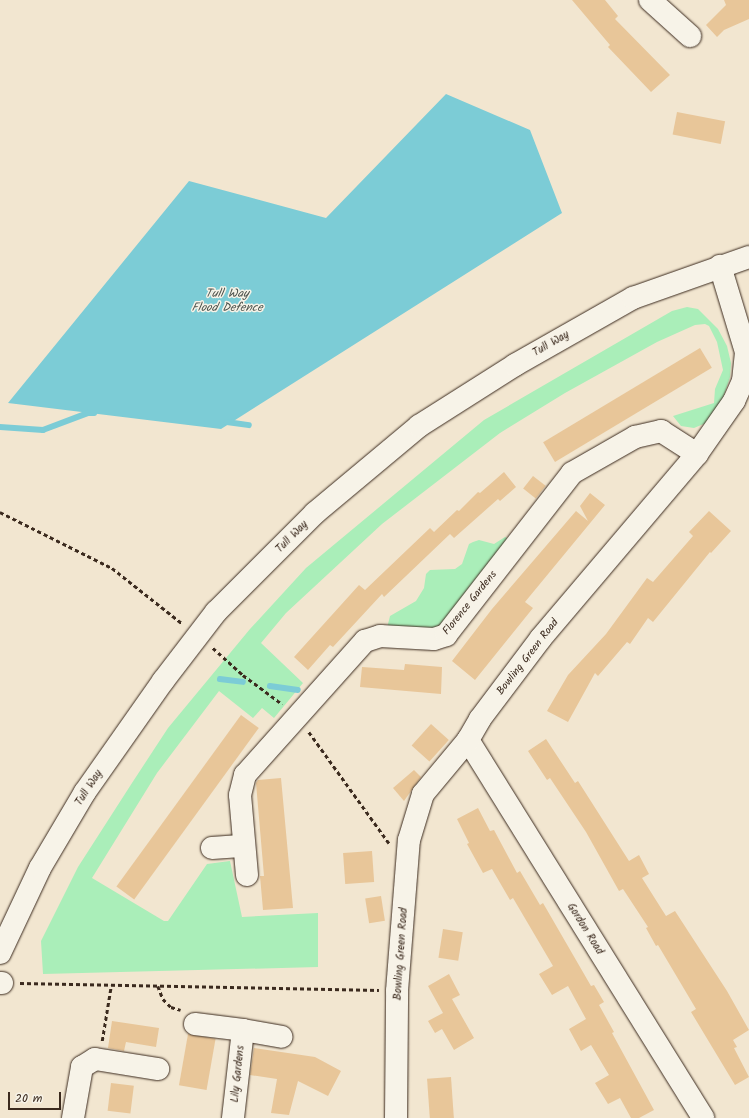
<!DOCTYPE html>
<style>
body{margin:0}
#map{position:relative;width:749px;height:1118px;overflow:hidden;background:#f2e6d0;font-family:Kalam,sans-serif}
div>[style]{position:absolute}
.green>*{inset:0;background:#aaeeb9}
.water>*{inset:0;background:#7cccd6}
.stream>*{height:5.5px;margin:-2.75px;padding:0 2.75px;transform-origin:2.75px;border-radius:2.75px;background:#7cccd6}
.building>*{inset:0;background:#e8c699;transform-origin:0 0}
.path>*{height:2.5px;margin-top:-1.25px;transform-origin:0;background:repeating-linear-gradient(90deg,#3b2a1e 0 4px,transparent 0 7px)}
.roads{filter:drop-shadow(0 0 1px #3b2a1e) drop-shadow(0 0 1px #3b2a1e)}
.minor>*{height:22px;margin:-11px;padding:0 11px;transform-origin:11px;border-radius:11px;background:#f7f3e8}
span{translate:-50% -50%;white-space:nowrap;text-align:center;line-height:1.15;-webkit-text-stroke:3px #f7f3e8;paint-order:stroke}
.street-label{font-size:11px;color:#3b2a1e}
.water-label{font-size:12px;color:#4b524c;font-style:italic}
.scale{position:absolute;left:8px;top:1092px;width:53px;height:18px;box-sizing:border-box;border:2px solid #3b2a1e;border-top:0;padding-left:5px;font-size:12px;line-height:14px;white-space:nowrap;color:#3b2a1e;-webkit-text-stroke:3px #f7f3e8;paint-order:stroke}
</style>
<div id="map">
<div class="green">
<i style="clip-path:polygon(687px 307px,698px 309px,718px 329px,727px 346px,731px 363px,730px 377px,723px 398px,706px 423px,694px 428px,681px 426px,673px 416px,714px 403px,715px 389px,723px 370px,717px 342px,709px 326px,705px 324px,695px 325px,657px 342px,565px 393px,500px 433px,382px 524px,286px 613px,261px 643px,303px 683px,274px 718px,262px 708px,253px 718px,219px 691px,157px 773px,92px 878px,164px 921px,168px 921px,207px 864px,230px 861px,242px 917px,318px 913px,318px 967px,43px 974px,41px 941px,78px 867px,132px 783px,168px 728px,250px 629px,306px 568px,484px 420px,672px 311px)"></i>
<i style="clip-path:polygon(505px 537px,511px 540px,438px 629px,387px 628px,390px 616px,416px 601px,424px 588px,426px 574px,430px 570px,455px 569px,462px 564px,469px 544px,473px 542px,479px 540px,494px 544px)"></i>
</div>
<div class="water">
<i style="clip-path:polygon(446px 94px,530px 130px,562px 213px,221px 429px,8px 403px,189px 181px,326px 218px)"></i>
</div>
<div class="stream">
<i style="left:227px;top:422px;width:22px;rotate:8deg"></i>
<i style="left:0;top:427px;width:43px;rotate:4deg"></i>
<i style="left:43px;top:430px;width:48px;rotate:-20.7deg"></i>
<i style="left:88px;top:413px;width:6px"></i>
<i style="left:220px;top:679px;width:23px;rotate:7deg"></i>
<i style="left:270px;top:686px;width:28px;rotate:8deg"></i>
</div>
<div class="building">
<i style="clip-path:polygon(572px 0,605px 0,618px 16px,615px 19px,670px 75px,651px 92px,608px 47px,610px 45px)"></i>
<i style="clip-path:polygon(724px 0,749px 0,749px 19px,724px 30px,717px 37px,706px 25px,726px 5px)"></i>
<i style="left:677px;top:112px;width:49px;height:23px;rotate:11deg"></i>
<i style="left:700px;top:348px;width:23px;height:183px;rotate:59deg"></i>
<i style="clip-path:polygon(504px 472px,516px 487px,500px 501px,498px 499px,454px 538px,450px 534px,384px 597px,382px 594px,333px 647px,330px 645px,308px 670px,294px 657px,359px 585px,365px 590px,430px 528px,434px 532px,457px 510px,459px 511px,478px 492px,480px 493px)"></i>
<i style="left:533px;top:476px;width:16px;height:16px;rotate:38deg"></i>
<i style="clip-path:polygon(590px 493px,605px 505px,525px 602px,533px 608px,475px 680px,452px 661px,492px 609px,576px 511px,588px 521px,580px 506px)"></i>
<i style="clip-path:polygon(709px 511px,731px 531px,711px 553px,710px 552px,653px 622px,648px 618px,630px 644px,627px 642px,598px 676px,595px 673px,568px 722px,547px 711px,568px 675px,606px 634px,647px 578px,653px 582px,693px 536px,689px 532px)"></i>
<i style="clip-path:polygon(405px 664px,442px 667px,441px 694px,360px 687px,362px 667px,404px 670px)"></i>
<i style="left:241px;top:715px;width:22px;height:212px;rotate:36deg"></i>
<i style="left:431px;top:724px;width:24px;height:29px;rotate:42deg"></i>
<i style="clip-path:polygon(546px 739px,575px 783px,578px 781px,629px 861px,639px 855px,649px 874px,642px 878px,666px 916px,675px 911px,727px 991px,749px 1030px,733px 1040px,737px 1047px,734px 1048px,749px 1077px,735px 1085px,691px 1012px,696px 1009px,658px 945px,656px 946px,646px 928px,648px 927px,623px 889px,619px 891px,586px 832px,550px 778px,547px 780px,528px 751px)"></i>
<i style="clip-path:polygon(414px 770px,421px 777px,404px 801px,393px 788px)"></i>
<i style="clip-path:polygon(281px 778px,293px 908px,263px 910px,260px 876px,264px 876px,256px 783px,258px 780px)"></i>
<i style="clip-path:polygon(478px 808px,490px 831px,494px 830px,517px 873px,520px 871px,540px 905px,543px 903px,591px 986px,594px 985px,604px 1002px,599px 1005px,614px 1032px,612px 1033px,654px 1110px,639px 1118px,631px 1118px,620px 1098px,608px 1104px,595px 1083px,609px 1075px,591px 1045px,581px 1051px,569px 1029px,586px 1019px,568px 986px,552px 995px,539px 974px,553px 966px,513px 898px,510px 900px,492px 869px,483px 873px,467px 844px,469px 843px,457px 819px)"></i>
<i style="left:372px;top:851px;width:31px;height:29px;rotate:86deg"></i>
<i style="left:381px;top:896px;width:25px;height:16px;rotate:81deg"></i>
<i style="left:443px;top:929px;width:20px;height:29px;rotate:9deg"></i>
<i style="clip-path:polygon(449px 974px,460px 995px,452px 999px,474px 1038px,454px 1050px,442px 1029px,435px 1033px,428px 1021px,443px 1013px,428px 986px)"></i>
<i style="clip-path:polygon(112px 1021px,159px 1028px,156px 1047px,126px 1042px,124px 1051px,108px 1048px)"></i>
<i style="left:188px;top:1034px;width:28px;height:52px;rotate:10deg"></i>
<i style="clip-path:polygon(254px 1048px,315px 1057px,341px 1071px,328px 1096px,298px 1081px,289px 1115px,271px 1113px,277px 1079px,250px 1075px)"></i>
<i style="left:451px;top:1077px;width:41px;height:24px;rotate:86deg"></i>
<i style="left:111px;top:1083px;width:23px;height:28px;rotate:7deg"></i>
</div>
<div class="path">
<i style="left:0;top:512px;width:125px;rotate:26.6deg"></i>
<i style="left:112px;top:568px;width:90px;rotate:38.3deg"></i>
<i style="left:213px;top:648px;width:40px;rotate:42deg"></i>
<i style="left:243px;top:675px;width:49px;rotate:36.6deg"></i>
<i style="left:309px;top:732px;width:137px;rotate:54.2deg"></i>
<i style="left:20px;top:983px;width:359px;rotate:1.1deg"></i>
<i style="left:158px;top:986px;width:14px;rotate:69deg"></i>
<i style="left:163px;top:999px;width:11px;rotate:45deg"></i>
<i style="left:171px;top:1007px;width:10px;rotate:17deg"></i>
<i style="left:102px;top:1041px;width:56px;rotate:-80.7deg"></i>
</div>
<div class="roads">
<div class="minor">
<i style="left:650px;top:0;width:54px;rotate:42deg"></i>
<i style="left:468px;top:740px;width:445px;rotate:58.1deg"></i>
<i style="left:212px;top:848px;width:32px;rotate:-4deg"></i>
<i style="left:247px;top:875px;width:80px;rotate:-95deg"></i>
<i style="left:240px;top:795px;width:21px;rotate:-76deg"></i>
<i style="left:245px;top:775px;width:180px;rotate:-48.2deg"></i>
<i style="left:365px;top:641px;width:16px;rotate:-18deg"></i>
<i style="left:380px;top:636px;width:54px;rotate:3.2deg"></i>
<i style="left:434px;top:639px;width:13px;rotate:-18deg"></i>
<i style="left:446px;top:635px;width:205px;rotate:-52.1deg"></i>
<i style="left:572px;top:473px;width:73px;rotate:-29.7deg"></i>
<i style="left:635px;top:437px;width:27px;rotate:-13deg"></i>
<i style="left:661px;top:431px;width:43px;rotate:32.6deg"></i>
<i style="left:0;top:953px;width:94px;rotate:-64.8deg"></i>
<i style="left:40px;top:868px;width:88px;rotate:-59.4deg"></i>
<i style="left:85px;top:792px;width:136px;rotate:-54.9deg"></i>
<i style="left:163px;top:681px;width:87px;rotate:-52.5deg"></i>
<i style="left:216px;top:612px;width:140px;rotate:-45deg"></i>
<i style="left:315px;top:513px;width:136px;rotate:-39.9deg"></i>
<i style="left:419px;top:426px;width:114px;rotate:-32.4deg"></i>
<i style="left:515px;top:365px;width:136px;rotate:-29.6deg"></i>
<i style="left:633px;top:298px;width:123px;rotate:-19.5deg"></i>
<i style="left:0;top:983px;width:2px"></i>
<i style="left:195px;top:1024px;width:48px;rotate:7.1deg"></i>
<i style="left:243px;top:1030px;width:89px;rotate:96.5deg"></i>
<i style="left:243px;top:1030px;width:39px;rotate:10deg"></i>
<i style="left:73px;top:1118px;width:52px;rotate:-80deg"></i>
<i style="left:82px;top:1067px;width:15px;rotate:-32deg"></i>
<i style="left:95px;top:1059px;width:64px;rotate:9deg"></i>
<i style="left:396px;top:1118px;width:127px;rotate:-89.5deg"></i>
<i style="left:397px;top:991px;width:151px;rotate:-85.5deg"></i>
<i style="left:409px;top:840px;width:48px;rotate:-73.1deg"></i>
<i style="left:423px;top:794px;width:70px;rotate:-50.2deg"></i>
<i style="left:468px;top:740px;width:24px;rotate:-60deg"></i>
<i style="left:480px;top:719px;width:101px;rotate:-53deg"></i>
<i style="left:541px;top:638px;width:241px;rotate:-49.7deg"></i>
<i style="left:697px;top:454px;width:65px;rotate:-55.1deg"></i>
<i style="left:734px;top:401px;width:22px;rotate:-66deg"></i>
<i style="left:743px;top:381px;width:29px;rotate:-84deg"></i>
<i style="left:746px;top:352px;width:90px;rotate:-106.8deg"></i>
</div>
</div>
<div class="street-label">
<span style="left:551px;top:344px;rotate:-30deg">Tull Way</span>
<span style="left:292px;top:537px;rotate:-45deg">Tull Way</span>
<span style="left:470px;top:603px;rotate:-51deg">Florence Gardens</span>
<span style="left:528px;top:657px;rotate:-52deg">Bowling Green Road</span>
<span style="left:89px;top:788px;rotate:-57deg">Tull Way</span>
<span style="left:585px;top:929px;rotate:58deg">Gordon Road</span>
<span style="left:401px;top:954px;rotate:-86deg">Bowling Green Road</span>
<span style="left:238px;top:1074px;rotate:-84deg">Lily Gardens</span>
</div>
<div class="water-label">
<span style="left:227px;top:301px">Tull Way<br>Flood Defence</span>
</div>
<div class="scale">20 m</div>
</div>
